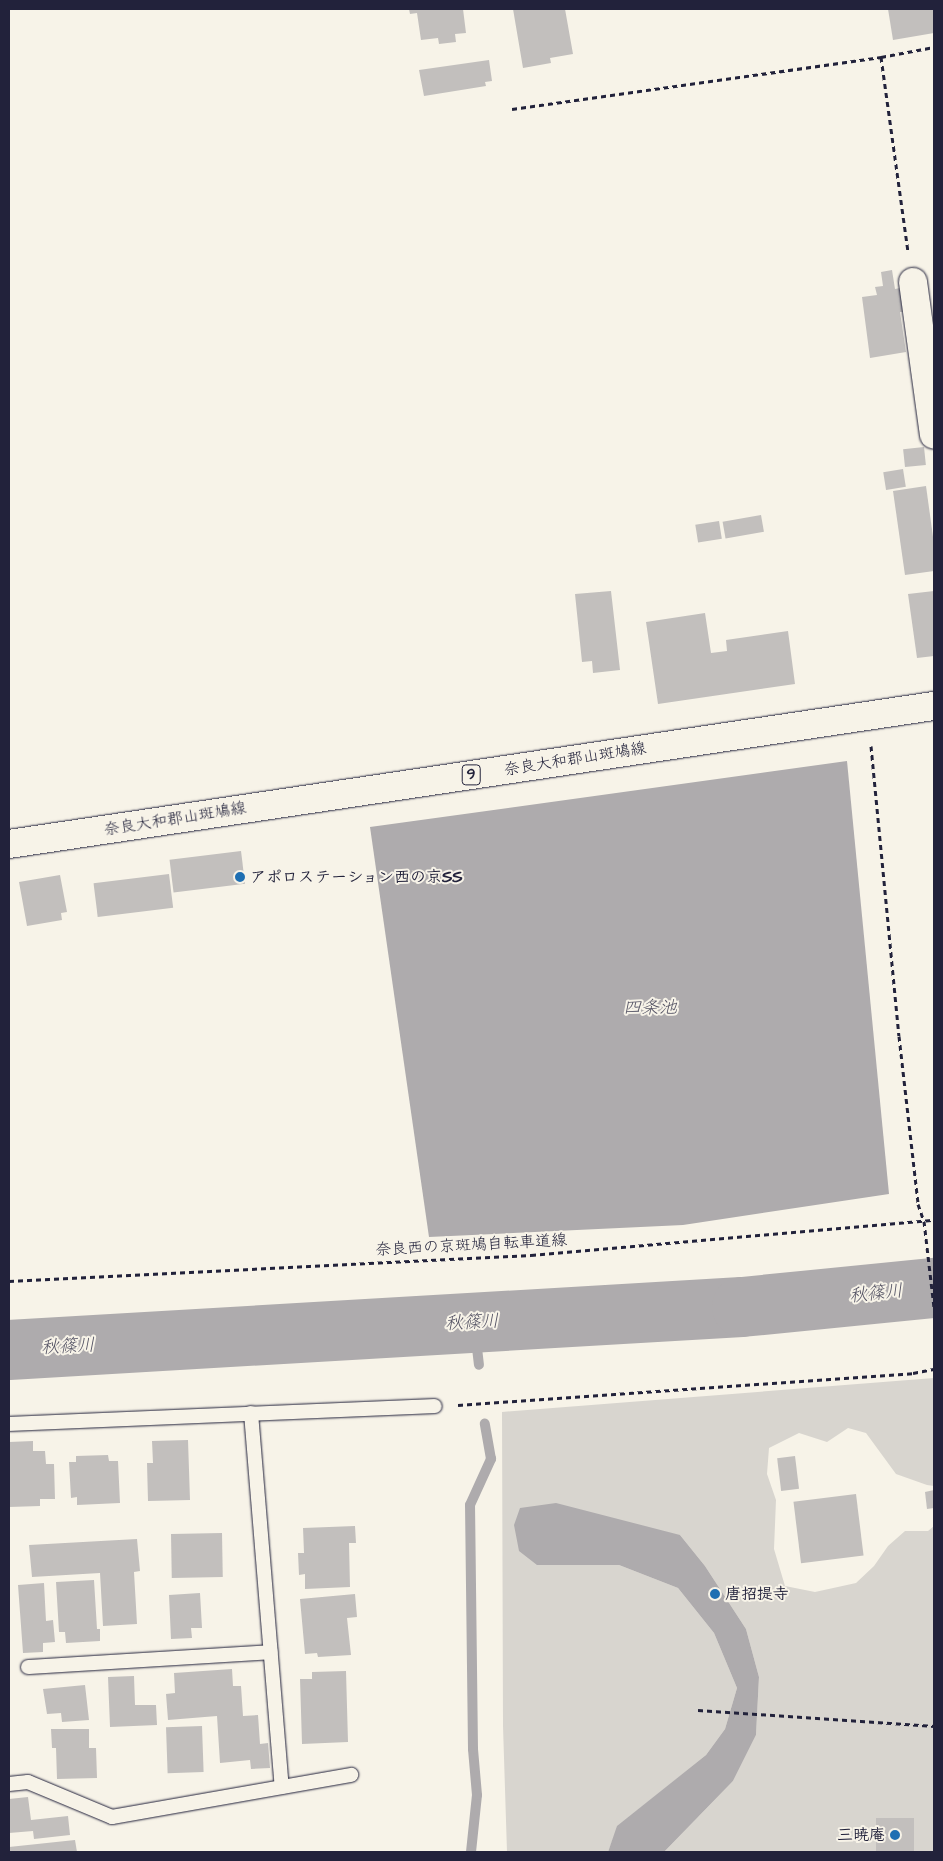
<!DOCTYPE html>
<meta charset="utf-8">
<style>
body{margin:0}
#map{position:relative;width:943px;height:1861px;overflow:hidden;background:#f7f3e8;font-family:"Architects Daughter","Klee One",sans-serif}
div>[style]{position:absolute}
.green>*{inset:0;background:#d8d5cf}
.water>*{inset:0;background:#aeabad}
.stream>*{height:10px;margin:-5px;padding:0 5px;transform-origin:5px;border-radius:5px;background:#aeabad}
.river>*{height:60px;margin:-30px;padding:0 30px;transform-origin:30px;border-radius:30px;background:#aeabad}
.building>*{inset:0;background:#c2bfbd;transform-origin:0 0}
.path>*{height:3px;margin-top:-1.5px;transform-origin:0;background:repeating-linear-gradient(90deg,#22223b 0 5px,transparent 0 9px)}
.roads{filter:drop-shadow(0 0 1px #22223b) drop-shadow(0 0 1px #22223b)}
.lane>*{height:14px;margin:-7px;padding:0 7px;transform-origin:7px;border-radius:7px;background:#f7f3e8}
.street>*{height:28px;margin:-14px;padding:0 14px;transform-origin:14px;border-radius:14px;background:#f7f3e8}
.primary>*{height:28px;margin:-14px;padding:0 14px;transform-origin:14px;border-radius:14px;background:#f7f3e8}
.dots>*{width:14px;height:14px;translate:-50% -50%;box-sizing:border-box;border:2px solid #f7f3e8;border-radius:50%}
span{translate:-50% -50%;white-space:nowrap;text-align:center;line-height:1.15;-webkit-text-stroke:4px #f7f3e8;paint-order:stroke}
.shield-label span{padding:1px 4px;background:#f7f3e8;border:1px solid;border-radius:4px;-webkit-text-stroke-width:0}
.shield-label{font-size:15px;color:#22223b;font-weight:700}
.street-label{font-size:16px;color:#22223b}
.poi-label{font-size:16px;color:#22223b;font-weight:700}
.left{translate:0 -50%;text-align:left}
.right{translate:-100% -50%;text-align:right}
.water-label{font-size:18px;color:#535263;font-style:italic}
.frame{position:absolute;inset:0;border:10px solid #22223b;pointer-events:none}
</style>
<div id="map">
<div class="green">
<i style="clip-path:polygon(934px 1378px,934px 1486px,927px 1485px,896px 1474px,866px 1433px,848px 1428px,827px 1442px,799px 1433px,769px 1448px,767px 1474px,776px 1500px,774px 1549px,785px 1586px,815px 1592px,856px 1583px,874px 1566px,888px 1546px,905px 1531px,928px 1531px,934px 1526px,934px 1852px,664px 1852px,733px 1781px,756px 1735px,759px 1677px,746px 1629px,705px 1566px,680px 1535px,537px 1565px,619px 1565px,678px 1588px,714px 1633px,737px 1688px,725px 1729px,706px 1755px,618px 1826px,608px 1852px,507px 1852px,503px 1726px,502px 1412px)"></i>
</div>
<div class="water">
<i style="clip-path:polygon(847px 761px,889px 1194px,683px 1225px,429px 1237px,370px 827px)"></i>
<i style="clip-path:polygon(556px 1503px,680px 1535px,705px 1566px,746px 1629px,759px 1677px,756px 1735px,733px 1781px,664px 1852px,608px 1852px,617px 1826px,706px 1755px,725px 1729px,737px 1688px,714px 1633px,678px 1588px,619px 1565px,537px 1565px,519px 1551px,514px 1525px,520px 1508px)"></i>
</div>
<div class="stream">
<i style="left:474px;top:1322px;width:43px;rotate:83.4deg"></i>
<i style="left:471px;top:1852px;width:57px;rotate:-84deg"></i>
<i style="left:477px;top:1795px;width:46px;rotate:-95deg"></i>
<i style="left:473px;top:1749px;width:244px;rotate:-90.7deg"></i>
<i style="left:470px;top:1505px;width:51px;rotate:-65.5deg"></i>
<i style="left:491px;top:1459px;width:36px;rotate:-100deg"></i>
</div>
<div class="river">
<i style="left:9px;top:1350px;width:734px;rotate:-3.36deg"></i>
<i style="left:742px;top:1307px;width:193px;rotate:-5.7deg"></i>
</div>
<div class="building">
<i style="clip-path:polygon(409px 9px,463px 9px,466px 33px,455px 34px,456px 42px,439px 44px,438px 38px,421px 40px,417px 13px,410px 14px)"></i>
<i style="clip-path:polygon(513px 9px,565px 9px,573px 54px,550px 58px,551px 63px,523px 68px)"></i>
<i style="clip-path:polygon(888px 9px,934px 9px,934px 33px,893px 40px)"></i>
<i style="clip-path:polygon(489px 60px,492px 81px,485px 82px,486px 86px,424px 96px,419px 70px)"></i>
<i style="clip-path:polygon(892px 270px,895px 289px,900px 288px,904px 312px,900px 312px,906px 352px,870px 358px,862px 297px,877px 295px,875px 287px,883px 286px,881px 272px)"></i>
<i style="left:924px;top:447px;width:18px;height:21px;rotate:84deg"></i>
<i style="left:903px;top:469px;width:18px;height:20px;rotate:81deg"></i>
<i style="clip-path:polygon(926px 486px,934px 544px,934px 571px,905px 575px,893px 491px)"></i>
<i style="left:761px;top:515px;width:17px;height:39px;rotate:80deg"></i>
<i style="left:719px;top:521px;width:18px;height:24px;rotate:81deg"></i>
<i style="clip-path:polygon(611px 591px,620px 670px,593px 673px,592px 661px,582px 662px,575px 594px)"></i>
<i style="clip-path:polygon(934px 591px,934px 656px,917px 658px,908px 594px)"></i>
<i style="clip-path:polygon(705px 613px,711px 653px,727px 651px,726px 640px,788px 631px,795px 684px,658px 704px,646px 622px)"></i>
<i style="left:241px;top:851px;width:33px;height:72px;rotate:83deg"></i>
<i style="left:169px;top:874px;width:34px;height:76px;rotate:83deg"></i>
<i style="clip-path:polygon(60px 875px,67px 912px,61px 913px,62px 920px,27px 926px,19px 882px)"></i>
<i style="clip-path:polygon(188px 1440px,190px 1500px,148px 1501px,147px 1463px,153px 1463px,152px 1441px)"></i>
<i style="clip-path:polygon(33px 1441px,33px 1451px,45px 1451px,46px 1464px,54px 1464px,55px 1499px,40px 1499px,40px 1506px,9px 1507px,9px 1442px)"></i>
<i style="clip-path:polygon(108px 1455px,109px 1461px,118px 1461px,120px 1503px,77px 1505px,77px 1497px,71px 1498px,69px 1462px,76px 1462px,76px 1456px)"></i>
<i style="left:795px;top:1456px;width:33px;height:18px;rotate:83deg"></i>
<i style="clip-path:polygon(934px 1490px,934px 1508px,927px 1509px,925px 1492px)"></i>
<i style="left:856px;top:1494px;width:62px;height:63px;rotate:83deg"></i>
<i style="clip-path:polygon(355px 1526px,356px 1543px,349px 1543px,350px 1587px,305px 1589px,305px 1574px,299px 1575px,298px 1553px,304px 1553px,303px 1528px)"></i>
<i style="left:222px;top:1533px;width:44px;height:51px;rotate:89deg"></i>
<i style="clip-path:polygon(137px 1539px,140px 1571px,134px 1572px,137px 1624px,103px 1626px,100px 1573px,32px 1577px,29px 1545px)"></i>
<i style="clip-path:polygon(94px 1580px,97px 1629px,100px 1629px,100px 1641px,66px 1643px,65px 1632px,59px 1632px,56px 1582px)"></i>
<i style="clip-path:polygon(44px 1583px,46px 1621px,53px 1620px,55px 1642px,43px 1643px,43px 1652px,23px 1653px,18px 1585px)"></i>
<i style="clip-path:polygon(200px 1593px,202px 1628px,191px 1628px,192px 1638px,171px 1639px,169px 1595px)"></i>
<i style="clip-path:polygon(355px 1594px,357px 1617px,347px 1618px,351px 1655px,318px 1657px,317px 1653px,305px 1654px,300px 1599px)"></i>
<i style="clip-path:polygon(232px 1669px,233px 1686px,241px 1686px,243px 1716px,258px 1715px,260px 1744px,268px 1743px,270px 1768px,251px 1769px,250px 1760px,220px 1763px,217px 1716px,168px 1720px,166px 1694px,175px 1693px,174px 1673px)"></i>
<i style="clip-path:polygon(346px 1671px,348px 1742px,302px 1744px,300px 1679px,312px 1679px,312px 1672px)"></i>
<i style="clip-path:polygon(134px 1676px,135px 1705px,156px 1705px,157px 1725px,110px 1727px,108px 1677px)"></i>
<i style="clip-path:polygon(85px 1685px,89px 1720px,62px 1722px,61px 1713px,47px 1714px,43px 1689px)"></i>
<i style="left:202px;top:1726px;width:46px;height:36px;rotate:88deg"></i>
<i style="clip-path:polygon(51px 1729px,89px 1729px,89px 1748px,96px 1748px,97px 1778px,57px 1779px,56px 1748px,52px 1748px)"></i>
<i style="clip-path:polygon(28px 1797px,31px 1820px,68px 1816px,70px 1835px,34px 1839px,33px 1831px,9px 1833px,9px 1799px)"></i>
<i style="left:876px;top:1818px;width:38px;height:34px"></i>
<i style="clip-path:polygon(75px 1840px,77px 1852px,9px 1852px,9px 1847px)"></i>
</div>
<div class="path">
<i style="left:881px;top:57px;width:54px;rotate:-10.7deg"></i>
<i style="left:512px;top:109px;width:373px;rotate:-8deg"></i>
<i style="left:881px;top:57px;width:197px;rotate:82.1deg"></i>
<i style="left:871px;top:746px;width:291px;rotate:84.5deg"></i>
<i style="left:899px;top:1036px;width:169px;rotate:83.5deg"></i>
<i style="left:918px;top:1204px;width:18px;rotate:71deg"></i>
<i style="left:924px;top:1221px;width:88px;rotate:83.4deg"></i>
<i style="left:9px;top:1281px;width:523px;rotate:-2.85deg"></i>
<i style="left:531px;top:1255px;width:405px;rotate:-5deg"></i>
<i style="left:458px;top:1405px;width:456px;rotate:-4deg"></i>
<i style="left:913px;top:1373px;width:21px;rotate:-11deg"></i>
<i style="left:698px;top:1710px;width:237px;rotate:3.9deg"></i>
</div>
<div class="roads">
<div class="lane">
<i style="left:251px;top:1413px;width:375px;rotate:85.3deg"></i>
<i style="left:9px;top:1424px;width:426px;rotate:-2.4deg"></i>
<i style="left:28px;top:1667px;width:243px;rotate:-3.5deg"></i>
<i style="left:9px;top:1784px;width:19px;rotate:-6deg"></i>
<i style="left:28px;top:1782px;width:91px;rotate:22.6deg"></i>
<i style="left:112px;top:1817px;width:243px;rotate:-10deg"></i>
</div>
<div class="street">
<i style="left:913px;top:282px;width:154px;rotate:82.2deg"></i>
</div>
<div class="primary">
<i style="left:9px;top:844px;width:935px;rotate:-8.49deg"></i>
</div>
</div>
<div class="dots">
<i style="left:240px;top:877px;background:#1f6fb2"></i>
<i style="left:715px;top:1594px;background:#1f6fb2"></i>
<i style="left:895px;top:1835px;background:#1f6fb2"></i>
</div>
<div class="shield-label">
<span style="left:471px;top:775px">9</span>
</div>
<div class="street-label">
<span style="left:575px;top:759px;rotate:-9deg">奈良大和郡山斑鳩線</span>
<span style="left:175px;top:819px;rotate:-9deg">奈良大和郡山斑鳩線</span>
<span style="left:471px;top:1245px;rotate:-3deg">奈良西の京斑鳩自転車道線</span>
</div>
<div class="poi-label">
<span class="left" style="left:250px;top:877px">アポロステーション西の京SS</span>
<span class="left" style="left:725px;top:1594px">唐招提寺</span>
<span class="right" style="left:885px;top:1835px">三暁庵</span>
</div>
<div class="water-label">
<span style="left:650px;top:1008px">四条池</span>
<span style="left:876px;top:1294px;rotate:-6deg">秋篠川</span>
<span style="left:472px;top:1323px;rotate:-3deg">秋篠川</span>
<span style="left:68px;top:1347px;rotate:-3deg">秋篠川</span>
</div>
<div class="frame"></div>
</div>
